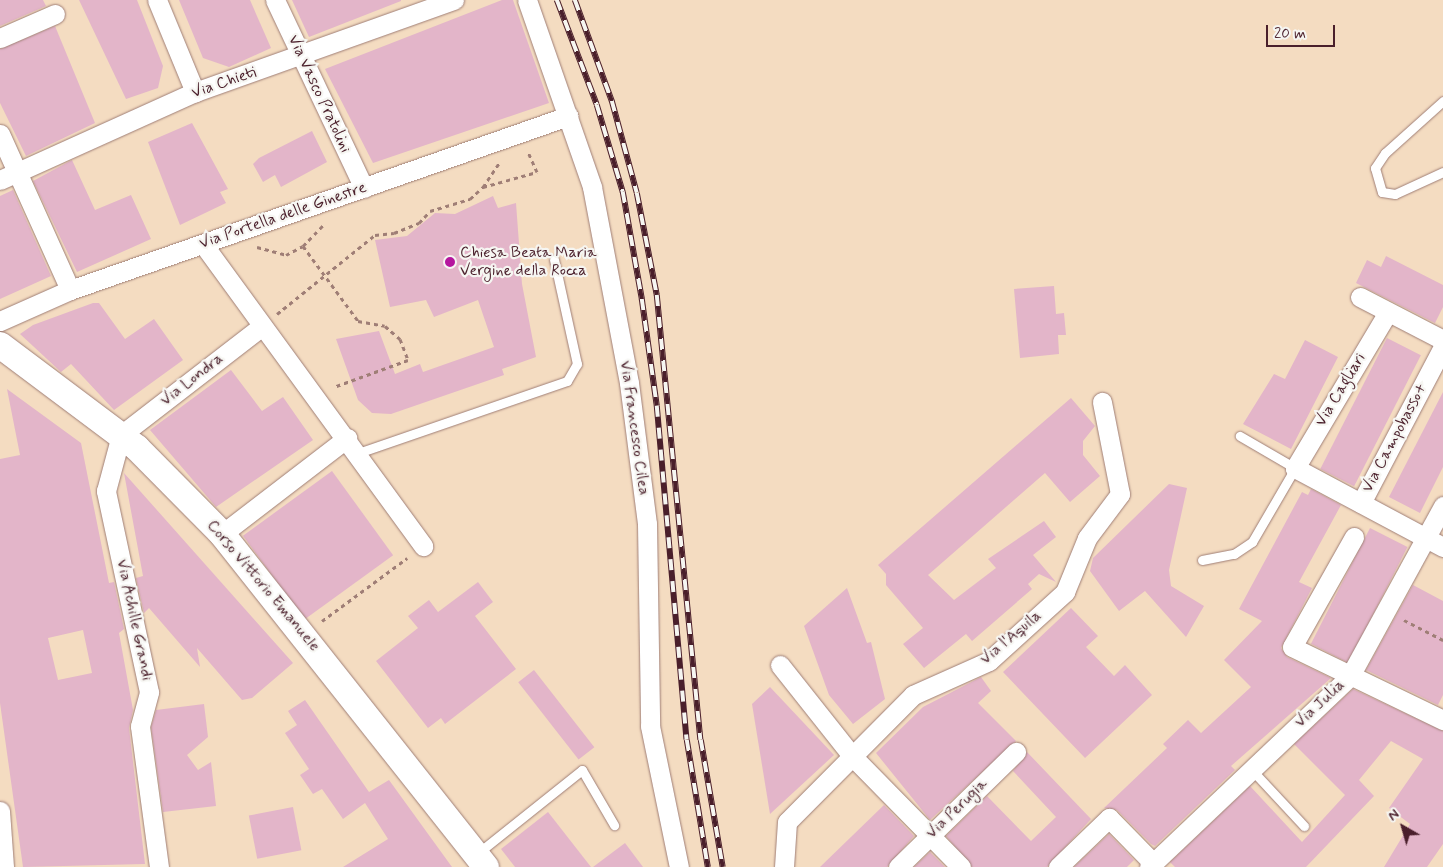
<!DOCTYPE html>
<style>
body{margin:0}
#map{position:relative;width:1443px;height:867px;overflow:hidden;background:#f4dcc1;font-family:Mynerve,sans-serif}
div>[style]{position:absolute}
.building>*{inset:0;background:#e3b5c9;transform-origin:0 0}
.path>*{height:3px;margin-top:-1.5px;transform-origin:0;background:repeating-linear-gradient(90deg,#9f7e76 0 4px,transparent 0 8px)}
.roads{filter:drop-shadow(0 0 1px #9f7e76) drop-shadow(0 0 1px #9f7e76)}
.service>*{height:9px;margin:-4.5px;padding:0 4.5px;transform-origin:4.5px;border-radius:4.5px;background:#fff}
.minor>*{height:19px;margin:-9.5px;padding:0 9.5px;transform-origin:9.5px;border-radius:9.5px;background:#fff}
.secondary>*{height:26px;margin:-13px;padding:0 13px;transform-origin:13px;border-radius:13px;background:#fff}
.rail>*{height:5.5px;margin-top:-2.75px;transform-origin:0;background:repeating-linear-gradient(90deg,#f6f6f2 0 11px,#4a1f2b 0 22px);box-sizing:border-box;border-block:1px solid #4a1f2b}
.dots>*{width:14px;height:14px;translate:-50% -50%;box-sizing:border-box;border:2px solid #f6f6f2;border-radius:50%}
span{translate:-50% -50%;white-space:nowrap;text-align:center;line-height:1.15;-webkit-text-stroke:4.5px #f6f6f2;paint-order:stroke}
.street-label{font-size:16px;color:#4a1f2b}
.poi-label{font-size:16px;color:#4a1f2b}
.left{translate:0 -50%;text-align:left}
.north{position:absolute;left:1378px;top:802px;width:50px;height:50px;-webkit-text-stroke:4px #f6f6f2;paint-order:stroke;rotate:322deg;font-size:14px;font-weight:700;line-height:20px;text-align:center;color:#4a1f2b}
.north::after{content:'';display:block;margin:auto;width:18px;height:22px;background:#4a1f2b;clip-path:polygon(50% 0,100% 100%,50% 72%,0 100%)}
.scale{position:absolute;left:1266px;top:25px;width:69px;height:22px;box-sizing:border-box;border:2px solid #4a1f2b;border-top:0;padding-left:6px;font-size:15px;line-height:18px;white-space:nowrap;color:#4a1f2b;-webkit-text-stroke:4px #f6f6f2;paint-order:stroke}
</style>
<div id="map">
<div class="building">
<i style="clip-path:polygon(0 0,43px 0,46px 6px,0 26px)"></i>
<i style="clip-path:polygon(79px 0,137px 0,163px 66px,158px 88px,126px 99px)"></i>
<i style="clip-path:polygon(179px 0,250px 0,271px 48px,229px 67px,203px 58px)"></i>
<i style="clip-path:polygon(292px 0,401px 0,401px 1px,309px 37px)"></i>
<i style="clip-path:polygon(502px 0,513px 0,549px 103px,373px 163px,325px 69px)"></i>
<i style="clip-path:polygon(55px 26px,95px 123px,26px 156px,0 103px,0 49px)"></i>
<i style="clip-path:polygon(192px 123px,228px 189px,220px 192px,226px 203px,180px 225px,148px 142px)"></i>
<i style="clip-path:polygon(312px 131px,327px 162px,281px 187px,275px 175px,263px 182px,253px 164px,259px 158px)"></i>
<i style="clip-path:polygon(72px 160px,95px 210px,131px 195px,151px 239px,77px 272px,33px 181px)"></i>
<i style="clip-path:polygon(13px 190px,51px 276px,0 299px,0 196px)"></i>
<i style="clip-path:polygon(493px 196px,498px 208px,516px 203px,522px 284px,536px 357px,502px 369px,504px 375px,391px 414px,372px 413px,358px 400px,336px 339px,379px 331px,395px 374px,420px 364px,423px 372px,494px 347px,478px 300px,434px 317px,426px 300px,390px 307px,375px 240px,407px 236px,435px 213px,455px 214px)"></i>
<i style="clip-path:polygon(1386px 256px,1443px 285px,1443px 307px,1435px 323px,1356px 283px,1367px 260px,1381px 267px)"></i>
<i style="clip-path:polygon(1054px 286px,1056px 314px,1064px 313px,1066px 335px,1058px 335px,1059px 354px,1020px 358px,1014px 289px)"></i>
<i style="clip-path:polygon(93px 303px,99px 303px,125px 339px,154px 319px,183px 360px,114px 410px,71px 364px,61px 372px,20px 334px,33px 325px)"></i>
<i style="left:1387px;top:338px;width:38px;height:147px;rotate:27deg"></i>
<i style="clip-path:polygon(1305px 340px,1338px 357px,1291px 449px,1243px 424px,1274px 374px,1285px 379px)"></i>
<i style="clip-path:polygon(231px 370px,262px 411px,283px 397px,313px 440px,216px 507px,150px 430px)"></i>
<i style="clip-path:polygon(evenodd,7px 389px,81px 443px,109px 583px,114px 582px,124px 629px,119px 633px,133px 710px,129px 728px,145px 864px,23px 867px,0 703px,0 459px,20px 455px,7px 389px,83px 630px,92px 673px,58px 680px,48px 638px,83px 630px)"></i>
<i style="clip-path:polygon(1443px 392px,1443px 467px,1420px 513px,1389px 497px)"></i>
<i style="clip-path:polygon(1071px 398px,1095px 426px,1083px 441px,1083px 455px,1100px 476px,1070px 502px,1045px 473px,928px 575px,954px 600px,996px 568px,988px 559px,1044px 521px,1056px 537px,1033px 555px,1056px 582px,1039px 574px,1028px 584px,1032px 589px,972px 641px,966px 634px,924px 668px,903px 644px,923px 628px,886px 585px,886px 574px,878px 565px)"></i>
<i style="left:332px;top:471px;width:104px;height:110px;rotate:54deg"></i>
<i style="clip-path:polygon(124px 473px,293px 663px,252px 698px,242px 700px,197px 648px,200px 667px,149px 608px,144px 613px,136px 578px,143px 576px)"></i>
<i style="clip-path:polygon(1169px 484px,1187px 488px,1169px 570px,1171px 586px,1204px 606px,1186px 637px,1145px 591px,1119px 611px,1090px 571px,1093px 558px)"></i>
<i style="clip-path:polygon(1311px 489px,1341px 505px,1299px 582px,1312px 588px,1281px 648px,1287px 657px,1331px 678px,1231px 766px,1235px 770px,1155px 846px,1151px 844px,1117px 810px,1104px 808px,1167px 748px,1163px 744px,1188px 720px,1201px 733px,1251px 687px,1224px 660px,1262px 621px,1239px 609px,1302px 492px,1308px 495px)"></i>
<i style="left:1370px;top:528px;width:42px;height:130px;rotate:27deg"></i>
<i style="clip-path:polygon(478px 582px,493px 602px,475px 616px,516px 669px,445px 724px,441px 718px,428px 728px,376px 661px,418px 628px,408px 616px,429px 600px,438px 612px)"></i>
<i style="clip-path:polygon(1413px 585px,1443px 601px,1443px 695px,1438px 705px,1366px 670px)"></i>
<i style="clip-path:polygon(847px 588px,867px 643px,871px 642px,885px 699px,853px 724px,829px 695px,804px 626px)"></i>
<i style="clip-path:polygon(1071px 608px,1098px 636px,1086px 647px,1114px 676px,1125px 665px,1152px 695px,1085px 758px,1003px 672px)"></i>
<i style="left:534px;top:670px;width:98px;height:20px;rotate:52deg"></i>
<i style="clip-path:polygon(981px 677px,991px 691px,978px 703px,1016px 741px,930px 820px,876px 753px,923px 707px)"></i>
<i style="clip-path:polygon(770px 687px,834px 755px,770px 814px,752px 704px)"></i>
<i style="clip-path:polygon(1353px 689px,1443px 731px,1443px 844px,1427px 867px,1384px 867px,1410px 824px,1389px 808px,1423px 759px,1391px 741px,1359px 780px,1374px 796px,1306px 867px,1175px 867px,1170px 862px,1250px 786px,1302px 842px,1345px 795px,1294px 744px)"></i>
<i style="clip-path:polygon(305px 700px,369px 792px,389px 780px,452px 867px,343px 867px,388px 839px,365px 803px,343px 819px,322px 789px,313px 794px,300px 775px,309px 769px,285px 733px,297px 725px,288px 711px)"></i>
<i style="clip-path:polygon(204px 704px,208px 737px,187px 755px,198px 770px,211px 762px,216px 806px,163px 812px,151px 727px,156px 710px)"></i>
<i style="clip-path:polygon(1027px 752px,1091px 819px,1047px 867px,972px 867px,946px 836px,987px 796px,1031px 841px,1056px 817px,1013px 771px)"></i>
<i style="clip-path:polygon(884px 805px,914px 836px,887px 867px,820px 867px)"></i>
<i style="left:293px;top:807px;width:44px;height:45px;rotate:79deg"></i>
<i style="clip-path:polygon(548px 812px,591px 867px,515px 867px,501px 849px)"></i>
<i style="clip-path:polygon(1109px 834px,1134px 860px,1127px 867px,1074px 867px)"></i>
<i style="clip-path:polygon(625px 843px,643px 867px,593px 867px)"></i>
<i style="clip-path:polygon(930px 852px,945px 867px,914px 867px)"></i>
</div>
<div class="path">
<i style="left:483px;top:187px;width:30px;rotate:-56deg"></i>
<i style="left:303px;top:246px;width:30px;rotate:-46deg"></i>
<i style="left:257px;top:247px;width:30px;rotate:15deg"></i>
<i style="left:286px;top:255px;width:19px;rotate:-28deg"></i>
<i style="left:303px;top:246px;width:93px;rotate:53.7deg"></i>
<i style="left:358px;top:321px;width:27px;rotate:10deg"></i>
<i style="left:385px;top:326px;width:20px;rotate:41deg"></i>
<i style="left:400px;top:339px;width:22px;rotate:69deg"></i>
<i style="left:408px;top:360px;width:79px;rotate:160deg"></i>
<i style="left:277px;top:314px;width:126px;rotate:-38.9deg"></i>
<i style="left:375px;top:235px;width:19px;rotate:-6deg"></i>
<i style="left:394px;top:233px;width:27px;rotate:-22deg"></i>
<i style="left:419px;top:223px;width:16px;rotate:-47deg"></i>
<i style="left:430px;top:211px;width:42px;rotate:-16.7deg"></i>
<i style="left:470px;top:199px;width:18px;rotate:-43deg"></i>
<i style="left:483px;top:187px;width:56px;rotate:-15.5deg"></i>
<i style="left:537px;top:172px;width:22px;rotate:-114deg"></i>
<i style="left:1404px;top:620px;width:44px;rotate:27.1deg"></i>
<i style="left:322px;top:621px;width:106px;rotate:-36.5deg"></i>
</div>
<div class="roads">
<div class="service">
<i style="left:1443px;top:101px;width:78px;rotate:138.1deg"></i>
<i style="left:1385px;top:153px;width:18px;rotate:124deg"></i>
<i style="left:1375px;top:168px;width:25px;rotate:74deg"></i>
<i style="left:1382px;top:192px;width:13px;rotate:9deg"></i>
<i style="left:1395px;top:194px;width:53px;rotate:-24.6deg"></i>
<i style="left:358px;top:453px;width:221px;rotate:-19deg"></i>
<i style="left:567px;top:381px;width:20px;rotate:-60deg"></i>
<i style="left:577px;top:364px;width:107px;rotate:-102.4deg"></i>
<i style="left:1202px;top:560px;width:33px;rotate:-11deg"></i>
<i style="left:1234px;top:554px;width:22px;rotate:-34deg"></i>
<i style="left:1252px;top:542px;width:86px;rotate:-59.8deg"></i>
<i style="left:1295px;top:468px;width:64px;rotate:-149.8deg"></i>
<i style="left:1251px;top:769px;width:78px;rotate:47.1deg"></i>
<i style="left:478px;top:853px;width:133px;rotate:-38.6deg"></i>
<i style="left:582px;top:770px;width:64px;rotate:59.8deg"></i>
</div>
<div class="minor">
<i style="left:157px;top:0;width:100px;rotate:67.6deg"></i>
<i style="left:275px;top:0;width:208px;rotate:64.7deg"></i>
<i style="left:527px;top:0;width:198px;rotate:70.8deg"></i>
<i style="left:592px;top:187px;width:199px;rotate:79.3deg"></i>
<i style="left:629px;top:383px;width:142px;rotate:82.7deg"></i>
<i style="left:647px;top:524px;width:202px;rotate:89.1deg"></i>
<i style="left:650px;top:726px;width:144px;rotate:78.4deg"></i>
<i style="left:0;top:38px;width:60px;rotate:-23.6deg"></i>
<i style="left:0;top:134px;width:171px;rotate:65.8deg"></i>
<i style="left:0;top:180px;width:214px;rotate:-24.3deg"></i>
<i style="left:195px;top:92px;width:275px;rotate:-19.6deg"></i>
<i style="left:203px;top:244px;width:374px;rotate:53.9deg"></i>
<i style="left:1360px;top:297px;width:93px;rotate:27.4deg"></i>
<i style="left:1388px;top:312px;width:182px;rotate:120.8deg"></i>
<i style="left:1295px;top:468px;width:168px;rotate:28.1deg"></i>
<i style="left:0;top:321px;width:77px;rotate:-23.9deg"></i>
<i style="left:70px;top:290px;width:528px;rotate:-19.26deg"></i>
<i style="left:1361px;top:503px;width:176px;rotate:-62.3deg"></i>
<i style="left:222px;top:534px;width:158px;rotate:-37.5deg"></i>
<i style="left:1354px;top:537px;width:126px;rotate:119.4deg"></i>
<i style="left:1292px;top:647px;width:168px;rotate:25.8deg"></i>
<i style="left:780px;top:665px;width:117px;rotate:51.6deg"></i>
<i style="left:853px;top:757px;width:154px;rotate:45.5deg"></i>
<i style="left:0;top:811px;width:56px;rotate:85.9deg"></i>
<i style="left:159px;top:867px;width:142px;rotate:-97.7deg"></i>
<i style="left:140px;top:726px;width:35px;rotate:-75deg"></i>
<i style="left:149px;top:692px;width:206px;rotate:-102.1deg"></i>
<i style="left:106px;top:491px;width:58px;rotate:-75deg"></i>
<i style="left:121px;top:435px;width:178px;rotate:-37.7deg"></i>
<i style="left:784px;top:867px;width:45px;rotate:-86.2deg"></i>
<i style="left:787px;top:822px;width:179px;rotate:-45.2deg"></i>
<i style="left:913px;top:695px;width:83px;rotate:-24.1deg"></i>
<i style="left:989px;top:661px;width:103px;rotate:-42.2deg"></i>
<i style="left:1065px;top:592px;width:58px;rotate:-67.8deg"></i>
<i style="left:1087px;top:538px;width:55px;rotate:-53.1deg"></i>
<i style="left:1120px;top:494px;width:94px;rotate:-101.1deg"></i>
<i style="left:898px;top:867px;width:165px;rotate:-44.3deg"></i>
<i style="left:1058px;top:867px;width:71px;rotate:-43.9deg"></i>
<i style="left:1109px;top:818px;width:63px;rotate:45.6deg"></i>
<i style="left:1149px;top:867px;width:277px;rotate:-43.5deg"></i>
<i style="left:1350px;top:676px;width:194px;rotate:-61.3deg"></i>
</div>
<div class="secondary">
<i style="left:0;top:345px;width:171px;rotate:36.9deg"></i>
<i style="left:137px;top:448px;width:121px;rotate:45.3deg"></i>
<i style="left:222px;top:534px;width:425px;rotate:51.6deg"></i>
</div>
</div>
<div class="rail">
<i style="left:557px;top:0;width:112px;rotate:69.1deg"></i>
<i style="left:597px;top:105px;width:91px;rotate:73.4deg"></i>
<i style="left:623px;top:192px;width:109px;rotate:79.9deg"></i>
<i style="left:642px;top:299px;width:108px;rotate:82deg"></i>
<i style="left:657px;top:406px;width:335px;rotate:84.9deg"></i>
<i style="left:687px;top:740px;width:129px;rotate:80.6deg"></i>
<i style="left:575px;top:0;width:108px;rotate:69.9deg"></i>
<i style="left:612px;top:101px;width:95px;rotate:74.8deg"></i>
<i style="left:637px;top:193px;width:104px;rotate:78.9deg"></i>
<i style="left:657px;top:295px;width:447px;rotate:84.4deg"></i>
<i style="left:701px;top:740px;width:129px;rotate:80.2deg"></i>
</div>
<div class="dots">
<i style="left:450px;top:262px;background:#b5179e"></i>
</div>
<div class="street-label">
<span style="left:224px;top:83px;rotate:-19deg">Via Chieti</span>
<span style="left:319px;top:94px;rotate:65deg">Via Vasco Pratolini</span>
<span style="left:283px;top:216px;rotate:-19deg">Via Portella delle Ginestre</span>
<span style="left:192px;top:380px;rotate:-38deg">Via Londra</span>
<span style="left:1341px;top:390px;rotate:-59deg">Via Cagliari</span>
<span style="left:634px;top:428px;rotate:82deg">Via Francesco Cilea</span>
<span style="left:1395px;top:438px;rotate:-62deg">Via Campobasso+</span>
<span style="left:263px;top:586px;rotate:50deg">Corso Vittorio Emanuele</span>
<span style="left:134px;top:620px;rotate:78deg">Via Achille Grandi</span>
<span style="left:1011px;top:638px;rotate:-40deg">Via l'Aquila</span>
<span style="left:1320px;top:704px;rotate:-43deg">Via Julia</span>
<span style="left:957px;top:809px;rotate:-44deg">Via Perugia</span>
</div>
<div class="poi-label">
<span class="left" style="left:460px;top:262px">Chiesa Beata Maria<br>Vergine della Rocca</span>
</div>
<div class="north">N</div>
<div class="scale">20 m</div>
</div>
